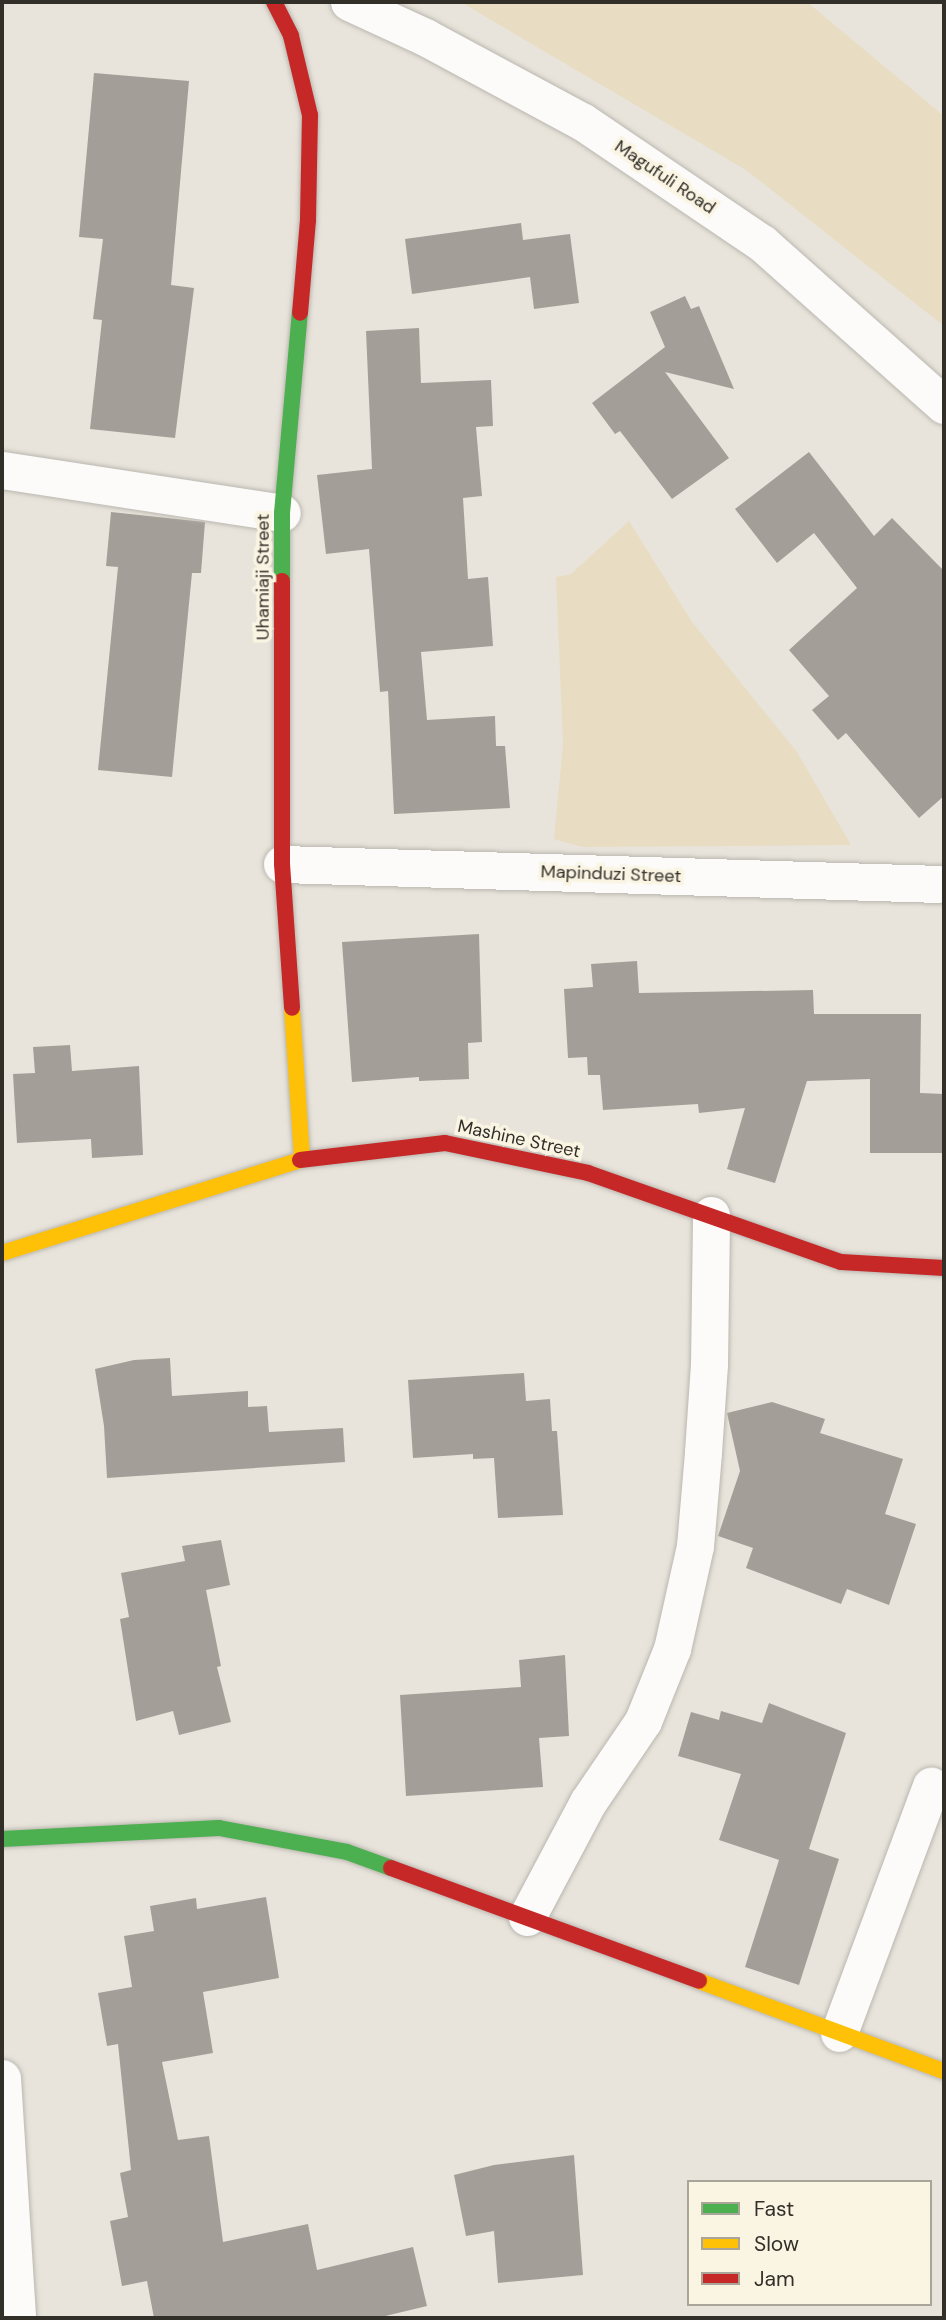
<!DOCTYPE html>
<style>
body{margin:0}
#map{position:relative;width:946px;height:2320px;overflow:hidden;background:#e8e4db;font-family:"DM Sans",sans-serif}
div>[style]{position:absolute}
.green>*{inset:0;background:#e8ddc2}
.building>*{inset:0;background:#a39f98}
.roads{filter:drop-shadow(0 0 2px #bab7b0) drop-shadow(0 0 2px #bab7b0)}
.street>*{height:37px;margin:-18.5px;padding:0 18.5px;transform-origin:18.5px;border-radius:18.5px;background:#fcfbfa}
.fast>*{height:16px;margin:-8px;padding:0 8px;transform-origin:8px;border-radius:8px;background:#4caf50}
.slow>*{height:16px;margin:-8px;padding:0 8px;transform-origin:8px;border-radius:8px;background:#ffc107}
.jam>*{height:16px;margin:-8px;padding:0 8px;transform-origin:8px;border-radius:8px;background:#c62828}
span{translate:-50% -50%;white-space:nowrap;text-align:center;line-height:1.15;-webkit-text-stroke:7px #faf4e3;paint-order:stroke}
.street-label{font-size:18px;color:#322f29}
.frame{position:absolute;inset:0;border:4px solid #322f29;pointer-events:none}
.legend{position:absolute;left:687px;top:2180px;width:245px;height:126px;box-sizing:border-box;background:#faf4e3;border:2px solid #aaa599;margin:0;padding:9px 12px;list-style:none;font-size:21px;color:#322f29}
.legend li{display:flex;align-items:center;gap:14px;height:35px}
.legend b{width:35px;border:2px solid #aaa599}
</style>
<div id="map">
<div class="green">
<i style="clip-path:polygon(466px 2px,807px 2px,944px 116px,944px 326px,746px 170px,464px 4px)"></i>
<i style="clip-path:polygon(629px 521px,692px 622px,797px 752px,851px 845px,582px 847px,554px 839px,563px 744px,556px 577px,571px 574px)"></i>
</div>
<div class="building">
<i style="clip-path:polygon(94px 73px,189px 81px,171px 285px,194px 288px,175px 438px,90px 429px,102px 320px,93px 319px,103px 239px,79px 237px)"></i>
<i style="clip-path:polygon(521px 223px,523px 240px,570px 234px,579px 303px,534px 309px,530px 277px,412px 294px,405px 239px)"></i>
<i style="clip-path:polygon(685px 296px,691px 309px,699px 306px,734px 389px,665px 372px,729px 458px,672px 499px,620px 431px,615px 434px,592px 403px,665px 347px,650px 312px)"></i>
<i style="clip-path:polygon(419px 328px,421px 383px,491px 380px,493px 426px,476px 427px,482px 496px,463px 498px,468px 579px,488px 577px,493px 646px,421px 652px,427px 720px,495px 716px,496px 746px,505px 746px,510px 808px,394px 814px,388px 691px,380px 692px,369px 549px,326px 554px,317px 475px,372px 469px,366px 331px)"></i>
<i style="clip-path:polygon(809px 452px,874px 536px,892px 518px,944px 571px,944px 796px,919px 818px,846px 733px,838px 740px,812px 710px,829px 696px,789px 650px,857px 588px,814px 533px,777px 563px,735px 509px)"></i>
<i style="clip-path:polygon(111px 512px,205px 522px,201px 573px,192px 573px,172px 777px,98px 770px,118px 567px,106px 566px)"></i>
<i style="clip-path:polygon(479px 934px,482px 1042px,468px 1043px,469px 1079px,419px 1081px,419px 1077px,352px 1082px,342px 942px)"></i>
<i style="clip-path:polygon(637px 961px,639px 993px,813px 990px,814px 1014px,921px 1014px,920px 1093px,944px 1094px,944px 1153px,870px 1153px,870px 1079px,807px 1081px,775px 1183px,727px 1169px,745px 1108px,699px 1113px,698px 1104px,603px 1110px,600px 1075px,588px 1075px,587px 1057px,568px 1058px,564px 989px,593px 987px,591px 964px)"></i>
<i style="clip-path:polygon(70px 1045px,72px 1071px,139px 1066px,143px 1155px,92px 1158px,91px 1139px,17px 1143px,13px 1074px,35px 1073px,33px 1047px)"></i>
<i style="clip-path:polygon(170px 1358px,172px 1396px,248px 1391px,248px 1407px,267px 1406px,269px 1432px,343px 1428px,345px 1462px,107px 1478px,104px 1426px,95px 1369px,134px 1360px)"></i>
<i style="clip-path:polygon(524px 1373px,526px 1401px,550px 1399px,552px 1431px,557px 1431px,563px 1515px,498px 1518px,494px 1458px,473px 1459px,473px 1454px,413px 1458px,408px 1380px)"></i>
<i style="clip-path:polygon(772px 1402px,825px 1419px,820px 1433px,903px 1459px,885px 1514px,916px 1524px,889px 1605px,847px 1589px,841px 1604px,746px 1568px,753px 1548px,718px 1536px,740px 1471px,727px 1413px)"></i>
<i style="clip-path:polygon(221px 1540px,230px 1585px,206px 1590px,221px 1666px,217px 1667px,231px 1722px,179px 1735px,173px 1711px,136px 1721px,120px 1619px,129px 1617px,121px 1573px,185px 1561px,182px 1546px)"></i>
<i style="clip-path:polygon(565px 1655px,569px 1736px,539px 1738px,543px 1787px,406px 1796px,400px 1695px,521px 1687px,519px 1660px)"></i>
<i style="clip-path:polygon(769px 1703px,846px 1733px,809px 1849px,839px 1859px,799px 1985px,745px 1967px,779px 1860px,719px 1840px,741px 1774px,678px 1756px,691px 1712px,719px 1720px,721px 1711px,762px 1723px)"></i>
<i style="clip-path:polygon(266px 1897px,279px 1978px,203px 1992px,213px 2053px,162px 2062px,178px 2140px,209px 2136px,223px 2242px,308px 2224px,317px 2270px,413px 2247px,427px 2306px,377px 2318px,154px 2318px,147px 2281px,122px 2286px,110px 2221px,128px 2217px,120px 2173px,131px 2170px,118px 2044px,107px 2046px,98px 1993px,132px 1987px,124px 1936px,154px 1931px,150px 1906px,196px 1898px,197px 1909px)"></i>
<i style="clip-path:polygon(574px 2155px,583px 2275px,498px 2283px,494px 2231px,466px 2236px,454px 2175px,494px 2165px)"></i>
</div>
<div class="roads">
<div class="street">
<i style="left:349px;top:2px;width:84px;rotate:24.7deg"></i>
<i style="left:425px;top:37px;width:179px;rotate:28.3deg"></i>
<i style="left:583px;top:122px;width:216px;rotate:34.1deg"></i>
<i style="left:762px;top:243px;width:244px;rotate:41.7deg"></i>
<i style="left:2px;top:470px;width:283px;rotate:8.7deg"></i>
<i style="left:282px;top:864px;width:658px;rotate:1.74deg"></i>
<i style="left:527px;top:1917px;width:130px;rotate:-62.1deg"></i>
<i style="left:588px;top:1802px;width:98px;rotate:-55.8deg"></i>
<i style="left:643px;top:1721px;width:78px;rotate:-68.1deg"></i>
<i style="left:672px;top:1649px;width:106px;rotate:-77.4deg"></i>
<i style="left:695px;top:1546px;width:94px;rotate:-85.1deg"></i>
<i style="left:703px;top:1452px;width:88px;rotate:-86.1deg"></i>
<i style="left:709px;top:1364px;width:149px;rotate:-89.2deg"></i>
<i style="left:839px;top:2033px;width:264px;rotate:-69.6deg"></i>
<i style="left:2px;top:2078px;width:240px;rotate:86.4deg"></i>
</div>
<div class="fast">
<i style="left:282px;top:581px;width:68px;rotate:-90deg"></i>
<i style="left:282px;top:513px;width:201px;rotate:-84.9deg"></i>
<i style="left:2px;top:1839px;width:217px;rotate:-2.9deg"></i>
<i style="left:219px;top:1828px;width:130px;rotate:10.6deg"></i>
<i style="left:347px;top:1852px;width:47px;rotate:20deg"></i>
</div>
<div class="slow">
<i style="left:292px;top:1008px;width:151px;rotate:86.2deg"></i>
<i style="left:2px;top:1253px;width:312px;rotate:-17.3deg"></i>
<i style="left:699px;top:1981px;width:261px;rotate:20.2deg"></i>
</div>
<div class="jam">
<i style="left:274px;top:2px;width:38px;rotate:63deg"></i>
<i style="left:291px;top:36px;width:81px;rotate:76.5deg"></i>
<i style="left:310px;top:115px;width:105px;rotate:91.1deg"></i>
<i style="left:308px;top:220px;width:93px;rotate:94.9deg"></i>
<i style="left:282px;top:581px;width:283px;rotate:90deg"></i>
<i style="left:282px;top:864px;width:144px;rotate:86deg"></i>
<i style="left:300px;top:1160px;width:146px;rotate:-6.7deg"></i>
<i style="left:445px;top:1143px;width:146px;rotate:11.8deg"></i>
<i style="left:588px;top:1173px;width:268px;rotate:19.4deg"></i>
<i style="left:841px;top:1262px;width:103px;rotate:3.3deg"></i>
<i style="left:391px;top:1868px;width:328px;rotate:20.1deg"></i>
</div>
</div>
<div class="street-label">
<span style="left:665px;top:177px;rotate:34deg">Magufuli Road</span>
<span style="left:263px;top:577px;rotate:-90deg">Uhamiaji Street</span>
<span style="left:611px;top:874px;rotate:2deg">Mapinduzi Street</span>
<span style="left:519px;top:1139px;rotate:12deg">Mashine Street</span>
</div>
<div class="frame"></div>
<ul class="legend">
<li><b style="height:9px;background:#4caf50"></b>Fast</li>
<li><b style="height:9px;background:#ffc107"></b>Slow</li>
<li><b style="height:9px;background:#c62828"></b>Jam</li>
</ul>
</div>
